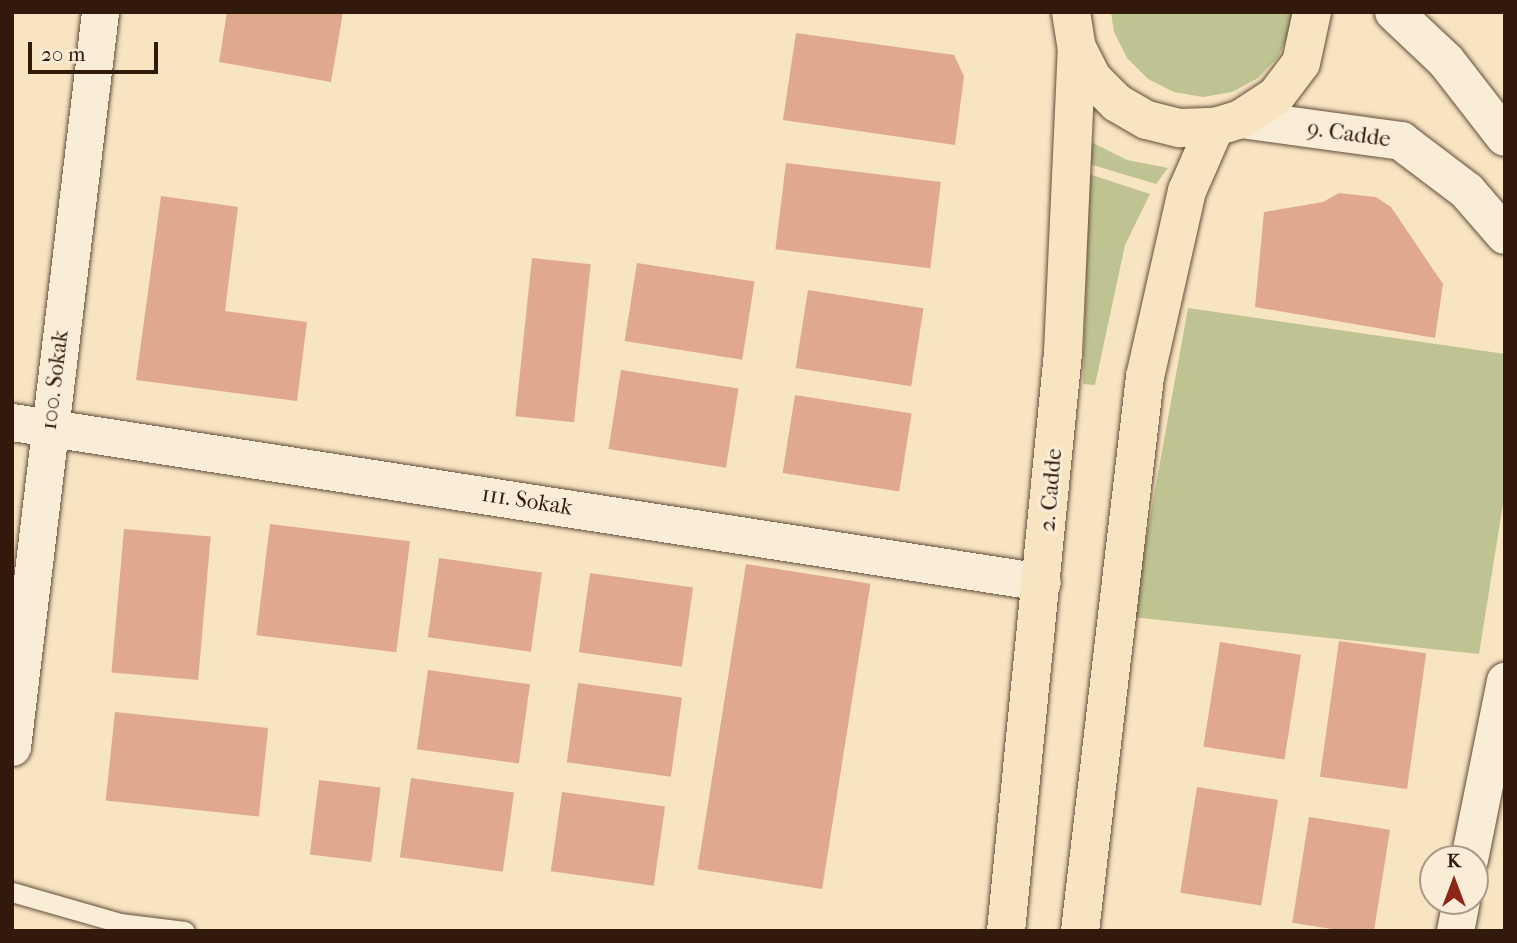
<!DOCTYPE html>
<style>
body{margin:0}
#map{position:relative;width:1517px;height:943px;overflow:hidden;background:#f7e4c1;font-family:"IM FELL French Canon",serif}
div>[style]{position:absolute}
.green>*{inset:0;background:#bfc391}
.building>*{inset:0;background:#e0a98d;transform-origin:0 0}
.roads{filter:drop-shadow(0 0 2px #644c39) drop-shadow(0 0 2px #644c39)}
.service>*{height:19px;margin:-9.5px;padding:0 9.5px;transform-origin:9.5px;border-radius:9.5px;background:#faedd7}
.minor>*{height:37px;margin:-18.5px;padding:0 18.5px;transform-origin:18.5px;border-radius:18.5px;background:#faedd7}
.secondary>*{height:38px;margin:-19px;padding:0 19px;transform-origin:19px;border-radius:19px;background:#faedd7}
.primary>*{height:38px;margin:-19px;padding:0 19px;transform-origin:19px;border-radius:19px;background:#f7e4c1}
span{translate:-50% -50%;white-space:nowrap;text-align:center;line-height:1.15;-webkit-text-stroke:6px #faedd7;paint-order:stroke}
.street-label{font-size:23px;color:#33190c}
.frame{position:absolute;inset:0;border:14px solid #33190c;pointer-events:none}
.north{position:absolute;left:1419px;top:845px;width:70px;height:70px;box-sizing:border-box;background:#faedd7;border:2px solid #aa9886;border-radius:50%;rotate:0deg;font-size:19px;font-weight:700;line-height:28px;text-align:center;color:#33190c}
.north::after{content:'';display:block;margin:auto;width:24px;height:32px;background:#8f2418;clip-path:polygon(50% 0,100% 100%,50% 72%,0 100%)}
.scale{position:absolute;left:28px;top:42px;width:130px;height:32px;box-sizing:border-box;border:4px solid #33190c;border-top:0;padding-left:9px;font-size:21px;line-height:24px;white-space:nowrap;color:#33190c;-webkit-text-stroke:5px #faedd7;paint-order:stroke}
</style>
<div id="map">
<div class="green">
<i style="clip-path:polygon(1111px 12px,1293px 12px,1292px 28px,1278px 57px,1258px 78px,1232px 92px,1203px 97px,1174px 92px,1148px 79px,1127px 58px,1114px 32px)"></i>
<i style="clip-path:polygon(1089px 141px,1127px 160px,1168px 168px,1156px 184px,1089px 164px)"></i>
<i style="clip-path:polygon(1089px 174px,1150px 194px,1125px 245px,1095px 385px,1083px 384px)"></i>
<i style="clip-path:polygon(1188px 308px,1505px 354px,1505px 491px,1479px 654px,1132px 617px)"></i>
</div>
<div class="building">
<i style="clip-path:polygon(227px 12px,343px 12px,331px 82px,219px 62px)"></i>
<i style="clip-path:polygon(796px 33px,954px 55px,964px 76px,955px 145px,783px 120px)"></i>
<i style="left:786px;top:163px;width:156px;height:87px;rotate:7deg"></i>
<i style="clip-path:polygon(1339px 193px,1376px 197px,1391px 207px,1443px 284px,1435px 338px,1255px 307px,1264px 212px,1323px 202px)"></i>
<i style="clip-path:polygon(161px 196px,238px 207px,225px 311px,307px 322px,297px 401px,136px 380px)"></i>
<i style="left:532px;top:258px;width:59px;height:159px;rotate:6deg"></i>
<i style="left:637px;top:263px;width:119px;height:79px;rotate:9deg"></i>
<i style="left:808px;top:290px;width:117px;height:79px;rotate:9deg"></i>
<i style="left:621px;top:370px;width:119px;height:80px;rotate:9deg"></i>
<i style="left:795px;top:395px;width:118px;height:79px;rotate:9deg"></i>
<i style="left:270px;top:524px;width:141px;height:112px;rotate:7deg"></i>
<i style="left:124px;top:529px;width:87px;height:144px;rotate:5deg"></i>
<i style="left:439px;top:558px;width:104px;height:80px;rotate:8deg"></i>
<i style="left:746px;top:564px;width:126px;height:309px;rotate:9deg"></i>
<i style="left:590px;top:573px;width:104px;height:80px;rotate:8deg"></i>
<i style="left:1339px;top:641px;width:88px;height:137px;rotate:8deg"></i>
<i style="left:1220px;top:642px;width:82px;height:106px;rotate:9deg"></i>
<i style="left:428px;top:670px;width:103px;height:80px;rotate:8deg"></i>
<i style="left:578px;top:683px;width:105px;height:80px;rotate:8deg"></i>
<i style="left:115px;top:712px;width:154px;height:89px;rotate:6deg"></i>
<i style="left:411px;top:778px;width:104px;height:80px;rotate:8deg"></i>
<i style="left:319px;top:780px;width:62px;height:75px;rotate:7deg"></i>
<i style="left:1197px;top:787px;width:82px;height:107px;rotate:9deg"></i>
<i style="left:562px;top:792px;width:104px;height:80px;rotate:8deg"></i>
<i style="left:1309px;top:817px;width:82px;height:107px;rotate:9deg"></i>
</div>
<div class="roads">
<div class="service">
<i style="left:12px;top:892px;width:112px;rotate:16deg"></i>
<i style="left:120px;top:923px;width:65px;rotate:7deg"></i>
</div>
<div class="minor">
<i style="left:12px;top:422px;width:1042px;rotate:8.83deg"></i>
<i style="left:12px;top:747px;width:740px;rotate:-83.17deg"></i>
<i style="left:1469px;top:859px;width:182px;rotate:-78.6deg"></i>
<i style="left:1455px;top:931px;width:31px;rotate:-79deg"></i>
</div>
<div class="secondary">
<i style="left:1394px;top:12px;width:71px;rotate:43.3deg"></i>
<i style="left:1446px;top:61px;width:96px;rotate:52.2deg"></i>
<i style="left:1241px;top:119px;width:162px;rotate:7.8deg"></i>
<i style="left:1401px;top:141px;width:83px;rotate:37.1deg"></i>
<i style="left:1467px;top:191px;width:58px;rotate:49.2deg"></i>
</div>
<div class="primary">
<i style="left:1071px;top:12px;width:36px;rotate:81deg"></i>
<i style="left:1077px;top:48px;width:35px;rotate:63deg"></i>
<i style="left:1093px;top:79px;width:34px;rotate:45deg"></i>
<i style="left:1117px;top:103px;width:34px;rotate:30deg"></i>
<i style="left:1147px;top:120px;width:34px;rotate:14deg"></i>
<i style="left:1180px;top:128px;width:35px;rotate:-2deg"></i>
<i style="left:1215px;top:127px;width:27px;rotate:-17deg"></i>
<i style="left:1241px;top:119px;width:42px;rotate:-33.3deg"></i>
<i style="left:1276px;top:96px;width:41px;rotate:-52.9deg"></i>
<i style="left:1301px;top:63px;width:52px;rotate:-77.8deg"></i>
<i style="left:1006px;top:931px;width:581px;rotate:-84.37deg"></i>
<i style="left:1063px;top:353px;width:305px;rotate:-87.4deg"></i>
<i style="left:1080px;top:931px;width:558px;rotate:-83.31deg"></i>
<i style="left:1145px;top:377px;width:191px;rotate:-77.3deg"></i>
<i style="left:1187px;top:191px;width:70px;rotate:-66.4deg"></i>
</div>
</div>
<div class="street-label">
<span style="left:1349px;top:134px;rotate:8deg">9. Cadde</span>
<span style="left:55px;top:380px;rotate:-83deg">100. Sokak</span>
<span style="left:1051px;top:490px;rotate:-85deg">2. Cadde</span>
<span style="left:527px;top:501px;rotate:9deg">111. Sokak</span>
</div>
<div class="frame"></div>
<div class="north">K</div>
<div class="scale">20 m</div>
</div>
